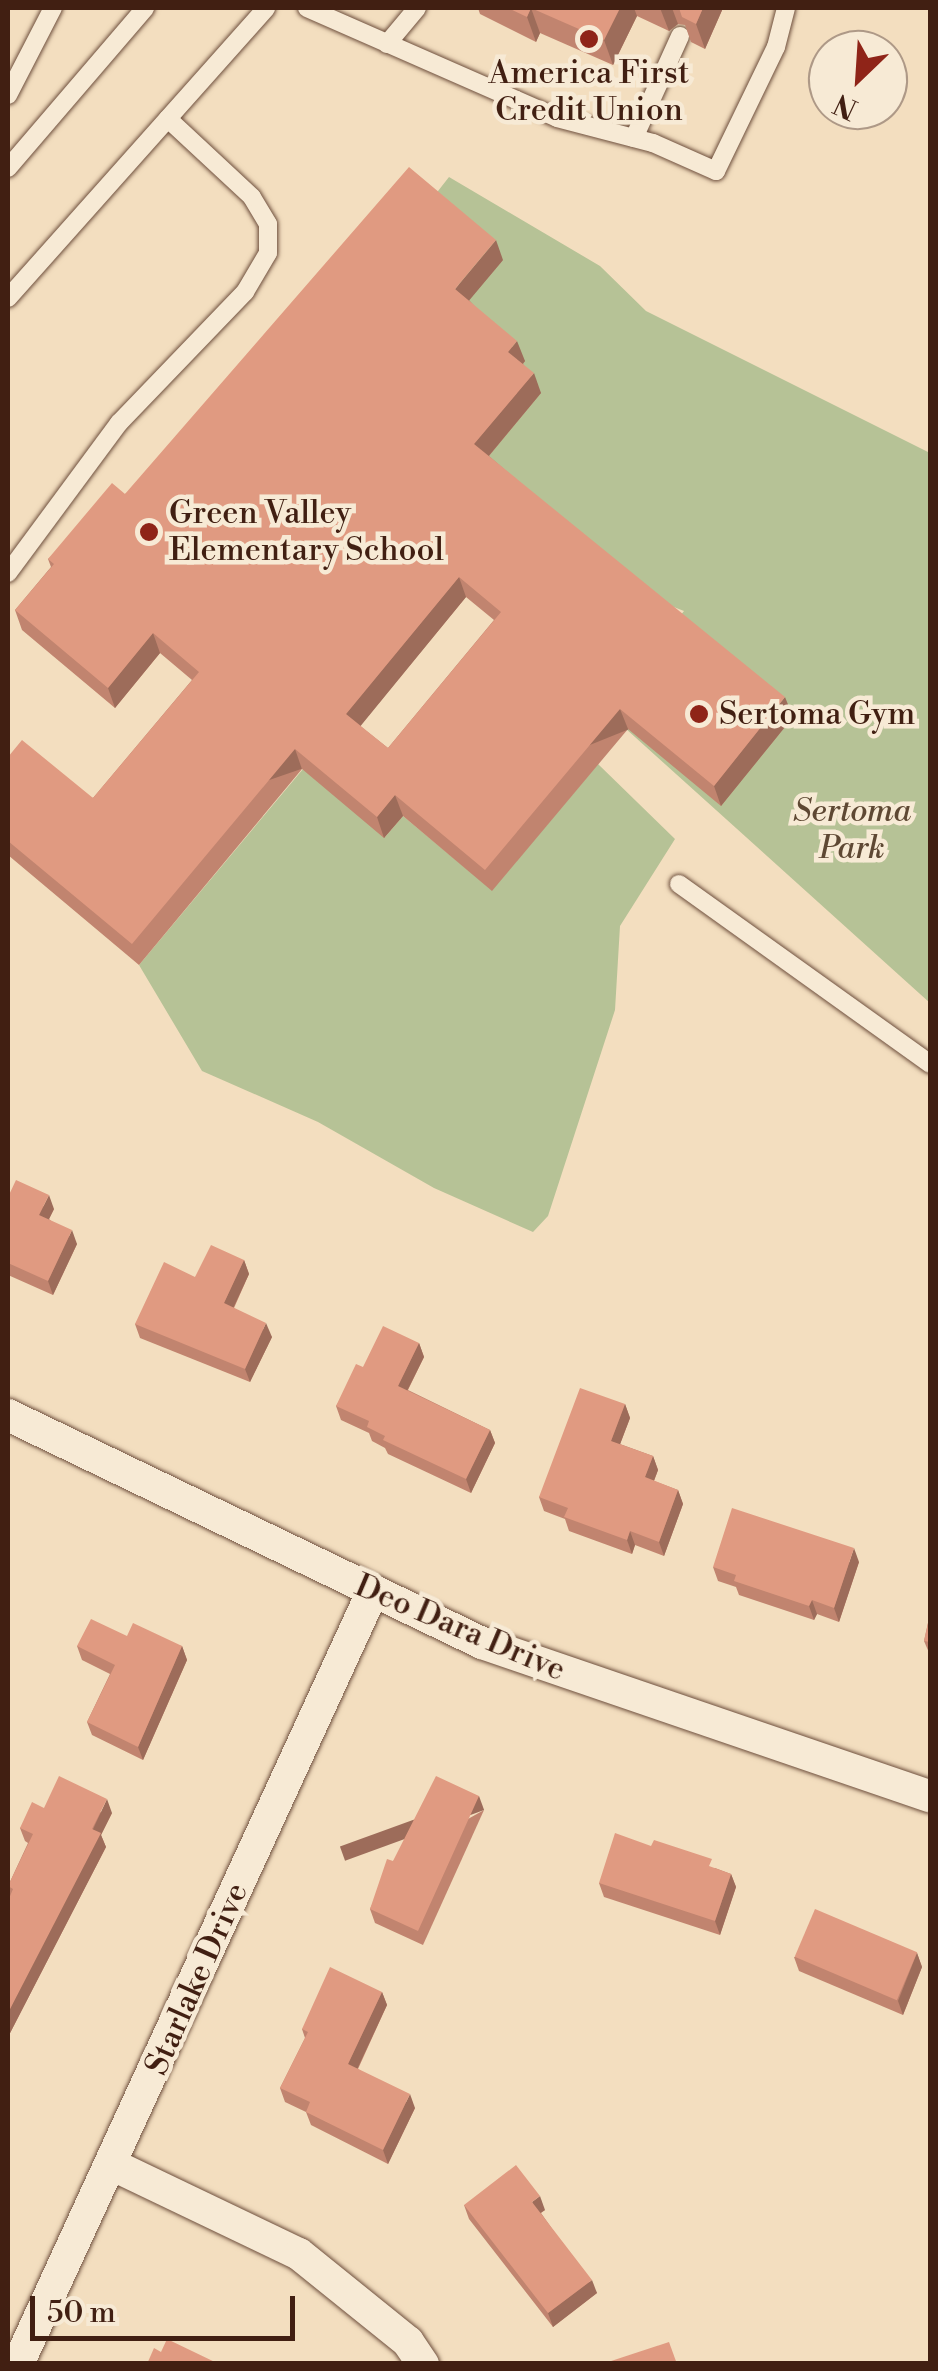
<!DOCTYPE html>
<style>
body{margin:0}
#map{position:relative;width:938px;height:2371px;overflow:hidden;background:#f3debf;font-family:"Libre Bodoni",serif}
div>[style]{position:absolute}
.green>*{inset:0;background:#b6c296}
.roads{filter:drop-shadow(0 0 2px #6e4f3d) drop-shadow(0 0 2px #6e4f3d)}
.lane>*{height:18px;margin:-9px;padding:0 9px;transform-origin:9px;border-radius:9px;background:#f7ead5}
.street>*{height:32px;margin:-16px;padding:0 16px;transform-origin:16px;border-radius:16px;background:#f7ead5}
.wall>*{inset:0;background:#c1846f}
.shaded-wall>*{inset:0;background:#9d6c5a;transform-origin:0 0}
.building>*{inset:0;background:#e09a81;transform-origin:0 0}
.dots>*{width:28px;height:28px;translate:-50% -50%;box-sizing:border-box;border:5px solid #f7ead5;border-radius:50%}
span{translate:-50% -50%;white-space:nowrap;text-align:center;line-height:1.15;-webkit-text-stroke:9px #f7ead5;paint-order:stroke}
.poi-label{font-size:32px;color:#411f12}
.left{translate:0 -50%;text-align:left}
.park-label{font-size:32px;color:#5e4833;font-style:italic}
.street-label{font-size:32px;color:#411f12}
.frame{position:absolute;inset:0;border:10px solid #411f12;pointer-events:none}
.north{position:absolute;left:808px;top:30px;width:100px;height:100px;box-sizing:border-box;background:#f7ead5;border:2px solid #ae9987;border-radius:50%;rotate:205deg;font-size:28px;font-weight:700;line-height:40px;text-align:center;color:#411f12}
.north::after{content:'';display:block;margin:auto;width:35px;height:45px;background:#8f2418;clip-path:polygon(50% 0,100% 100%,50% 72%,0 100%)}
.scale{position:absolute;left:30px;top:2296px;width:265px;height:45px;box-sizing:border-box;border:5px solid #411f12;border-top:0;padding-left:12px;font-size:30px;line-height:35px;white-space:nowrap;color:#411f12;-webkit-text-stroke:8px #f7ead5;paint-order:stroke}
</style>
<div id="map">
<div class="green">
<i style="clip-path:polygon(449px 177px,600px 266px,646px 311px,930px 453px,930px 1003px,605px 710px,684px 611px,633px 591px,482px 464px,516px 372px,524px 361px,476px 339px,431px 200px)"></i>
<i style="clip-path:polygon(598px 764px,675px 839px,620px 926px,615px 1010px,548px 1216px,533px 1232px,434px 1188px,318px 1122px,202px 1071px,139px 965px,303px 769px,385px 837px,403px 816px,492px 890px)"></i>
</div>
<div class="roads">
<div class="lane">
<i style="left:307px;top:8px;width:273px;rotate:23.7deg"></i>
<i style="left:557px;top:118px;width:99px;rotate:14.6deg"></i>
<i style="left:653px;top:143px;width:69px;rotate:24deg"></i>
<i style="left:716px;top:171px;width:138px;rotate:-64.2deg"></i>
<i style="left:776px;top:47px;width:40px;rotate:-75.6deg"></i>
<i style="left:387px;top:44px;width:47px;rotate:-50.2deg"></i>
<i style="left:8px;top:95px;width:98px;rotate:-62.7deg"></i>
<i style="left:634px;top:138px;width:112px;rotate:-65.7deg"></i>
<i style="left:8px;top:168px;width:211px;rotate:-49.4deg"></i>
<i style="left:8px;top:298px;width:388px;rotate:-48.3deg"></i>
<i style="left:8px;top:573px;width:187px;rotate:-53.5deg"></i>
<i style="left:119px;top:423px;width:182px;rotate:-46.1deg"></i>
<i style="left:245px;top:292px;width:45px;rotate:-59.5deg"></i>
<i style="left:268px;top:253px;width:29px;rotate:-90deg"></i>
<i style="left:268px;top:224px;width:31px;rotate:-121deg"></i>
<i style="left:252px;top:197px;width:115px;rotate:-137.1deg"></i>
<i style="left:679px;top:884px;width:309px;rotate:35.6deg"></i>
</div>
<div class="street">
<i style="left:8px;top:1415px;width:526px;rotate:25.69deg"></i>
<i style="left:482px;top:1643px;width:473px;rotate:18.9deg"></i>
<i style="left:113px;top:2165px;width:206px;rotate:25.6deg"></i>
<i style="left:299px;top:2254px;width:140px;rotate:38.9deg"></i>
<i style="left:408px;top:2342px;width:27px;rotate:56deg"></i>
<i style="left:18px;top:2364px;width:848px;rotate:-65.34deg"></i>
</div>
</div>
<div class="wall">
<i style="clip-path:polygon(478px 8px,723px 8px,705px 49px,691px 42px,685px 25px,678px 24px,669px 31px,637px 16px,613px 65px,540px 33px,536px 42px,480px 14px)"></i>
<i style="clip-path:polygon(evenodd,503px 260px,469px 300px,525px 361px,523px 364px,541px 393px,489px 456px,793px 717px,721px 806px,628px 729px,492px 891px,403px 816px,384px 838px,302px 769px,139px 965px,8px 855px,8px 757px,93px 798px,192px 680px,160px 653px,115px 708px,22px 630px,15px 610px,51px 567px,48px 559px,125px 494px,503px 260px,466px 597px,494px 620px,388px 748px,360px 726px,466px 597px)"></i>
<i style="clip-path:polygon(8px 1197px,54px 1209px,49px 1219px,77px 1244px,53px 1295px,8px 1275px)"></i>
<i style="clip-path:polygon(244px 1260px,249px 1274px,234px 1308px,272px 1337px,250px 1382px,140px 1338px,135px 1324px,195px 1277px)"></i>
<i style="clip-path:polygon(419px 1343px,424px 1357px,408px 1390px,490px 1430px,495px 1443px,471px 1493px,388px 1454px,385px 1448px,372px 1441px,369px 1433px,341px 1420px,336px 1406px,363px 1367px)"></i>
<i style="clip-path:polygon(625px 1404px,630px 1418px,620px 1444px,653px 1456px,658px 1470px,654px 1481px,678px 1490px,683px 1504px,664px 1556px,635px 1545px,632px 1554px,569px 1531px,565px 1519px,544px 1511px,539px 1497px)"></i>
<i style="clip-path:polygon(859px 1562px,839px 1622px,817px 1614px,814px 1620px,739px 1595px,736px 1587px,718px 1581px,713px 1567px)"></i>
<i style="clip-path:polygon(930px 1614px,930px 1655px,924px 1641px)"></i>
<i style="clip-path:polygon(127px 1636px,182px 1646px,187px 1660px,143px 1760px,92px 1735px,87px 1722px,110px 1674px,82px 1660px,77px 1646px)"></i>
<i style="clip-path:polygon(44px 1808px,112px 1813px,101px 1835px,106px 1847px,8px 2037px,8px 1901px,10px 1895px,8px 1886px,28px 1843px,25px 1841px,20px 1828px)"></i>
<i style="clip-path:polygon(484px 1810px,423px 1945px,375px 1923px,370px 1909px,393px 1861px)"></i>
<i style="clip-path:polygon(715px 1868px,731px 1874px,736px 1887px,720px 1935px,604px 1897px,599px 1883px)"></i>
<i style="clip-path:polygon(917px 1953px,922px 1967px,903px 2015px,799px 1971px,794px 1957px)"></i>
<i style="clip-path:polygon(382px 1992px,387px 2005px,358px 2069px,415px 2108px,388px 2164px,311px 2125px,306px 2112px,285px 2102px,280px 2088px,305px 2038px,302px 2029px)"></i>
<i style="clip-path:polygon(464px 2205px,545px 2210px,541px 2213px,597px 2293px,553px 2327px,469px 2219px)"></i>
</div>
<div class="shaded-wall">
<i style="clip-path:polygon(531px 8px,540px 33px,536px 42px,527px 17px)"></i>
<i style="clip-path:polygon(620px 8px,634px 8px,637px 16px,613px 65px,604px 40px)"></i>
<i style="clip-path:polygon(660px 8px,672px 8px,678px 24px,669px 31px)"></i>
<i style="clip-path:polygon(703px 8px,723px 8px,705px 49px,696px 24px)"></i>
<i style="clip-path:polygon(496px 240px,503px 260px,462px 309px,455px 289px)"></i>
<i style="clip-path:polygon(517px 341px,525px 361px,516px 372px,508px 352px)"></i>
<i style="clip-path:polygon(534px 373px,541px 393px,482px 464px,474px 444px)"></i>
<i style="clip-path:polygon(459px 577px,466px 597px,354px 734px,346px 714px)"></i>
<i style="clip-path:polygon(153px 633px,160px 653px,115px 708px,108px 688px)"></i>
<i style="clip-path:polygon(785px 697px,793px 717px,721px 806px,714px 786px)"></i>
<i style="left:620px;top:709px;width:22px;height:210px;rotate:68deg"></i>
<i style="left:295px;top:749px;width:21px;height:254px;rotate:71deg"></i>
<i style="clip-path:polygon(395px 795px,403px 816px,384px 838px,377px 817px)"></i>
<i style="clip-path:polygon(49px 1195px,54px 1209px,44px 1229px,39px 1215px)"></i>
<i style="clip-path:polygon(72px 1230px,77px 1244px,53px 1295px,48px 1281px)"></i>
<i style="clip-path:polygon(244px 1260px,249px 1274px,229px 1317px,224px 1303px)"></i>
<i style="clip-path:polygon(266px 1323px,272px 1337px,250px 1382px,245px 1369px)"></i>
<i style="clip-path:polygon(419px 1343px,424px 1357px,403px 1399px,398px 1386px)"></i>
<i style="clip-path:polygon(625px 1404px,630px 1418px,616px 1455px,611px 1441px)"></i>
<i style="clip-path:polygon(490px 1430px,495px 1443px,471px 1493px,466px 1479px)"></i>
<i style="clip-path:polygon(653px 1456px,658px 1470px,650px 1491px,645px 1477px)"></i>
<i style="clip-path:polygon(678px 1490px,683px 1504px,664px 1556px,659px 1542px)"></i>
<i style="clip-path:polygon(630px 1531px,635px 1545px,632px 1554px,627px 1540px)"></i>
<i style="clip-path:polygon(854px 1548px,859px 1562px,839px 1622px,834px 1608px)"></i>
<i style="clip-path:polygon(812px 1600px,817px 1614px,814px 1620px,809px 1606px)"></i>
<i style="clip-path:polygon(182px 1646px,187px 1660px,143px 1760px,138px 1747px)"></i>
<i style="left:479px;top:1796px;width:15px;height:148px;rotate:70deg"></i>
<i style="clip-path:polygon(107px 1799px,112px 1813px,101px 1835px,106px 1847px,8px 2037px,8px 2013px)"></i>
<i style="clip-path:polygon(731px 1874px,736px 1887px,720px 1935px,715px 1921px)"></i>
<i style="clip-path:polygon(917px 1953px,922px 1967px,903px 2015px,898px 2001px)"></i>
<i style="clip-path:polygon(382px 1992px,387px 2005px,353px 2078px,348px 2064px)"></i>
<i style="clip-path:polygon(410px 2094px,415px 2108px,388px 2164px,383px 2150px)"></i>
<i style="clip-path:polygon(540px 2196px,545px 2210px,537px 2215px,532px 2202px)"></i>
<i style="clip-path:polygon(592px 2280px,597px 2293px,553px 2327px,548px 2313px)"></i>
</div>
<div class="building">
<i style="clip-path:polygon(508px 8px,620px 8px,604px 40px,531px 8px,527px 17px)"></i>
<i style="clip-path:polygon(679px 8px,703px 8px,696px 24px,682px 17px)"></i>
<i style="clip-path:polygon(evenodd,409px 167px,496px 240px,455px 289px,517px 341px,508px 352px,534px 373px,474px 444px,785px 697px,714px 786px,620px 709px,485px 870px,395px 795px,377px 817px,295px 749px,132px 944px,8px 841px,8px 757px,22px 740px,93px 798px,199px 672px,153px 633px,108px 688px,15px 610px,54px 564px,48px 559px,112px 483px,125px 494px,409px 167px,459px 577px,501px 612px,388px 748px,346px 714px,459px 577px)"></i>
<i style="clip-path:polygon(16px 1180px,49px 1195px,39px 1215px,72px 1230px,48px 1281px,8px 1263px,8px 1197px)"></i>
<i style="clip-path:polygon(211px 1245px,244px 1260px,224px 1303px,266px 1323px,245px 1369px,135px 1324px,164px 1262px,195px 1277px)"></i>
<i style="clip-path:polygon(383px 1326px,419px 1343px,398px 1386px,490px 1430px,466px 1479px,383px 1440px,385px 1436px,367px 1427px,369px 1421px,336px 1406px,356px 1364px,363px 1367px)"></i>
<i style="clip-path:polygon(580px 1388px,625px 1404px,611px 1441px,653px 1456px,645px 1477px,678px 1490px,659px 1542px,630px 1531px,627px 1540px,564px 1517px,568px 1508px,539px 1497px)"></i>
<i style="clip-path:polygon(732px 1508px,854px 1548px,834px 1608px,812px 1600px,809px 1606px,734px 1581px,736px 1575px,713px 1567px)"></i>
<i style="clip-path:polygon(930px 1614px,930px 1642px,924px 1641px)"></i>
<i style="clip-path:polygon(91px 1619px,127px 1636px,133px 1623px,182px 1646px,138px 1747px,87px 1722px,115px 1665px,77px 1646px)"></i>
<i style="clip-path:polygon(59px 1776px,107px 1799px,92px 1829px,101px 1833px,8px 2013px,8px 1901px,13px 1889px,8px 1886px,33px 1834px,20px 1828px,32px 1802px,44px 1808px)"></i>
<i style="clip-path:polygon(436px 1776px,479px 1796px,418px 1931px,370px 1909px,387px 1859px,393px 1861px)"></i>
<i style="clip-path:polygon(615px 1833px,651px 1846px,654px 1840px,712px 1859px,709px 1866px,731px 1874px,715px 1921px,599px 1883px)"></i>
<i style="left:815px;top:1909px;width:111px;height:52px;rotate:23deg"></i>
<i style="clip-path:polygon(330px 1967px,382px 1992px,348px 2064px,410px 2094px,383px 2150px,306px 2112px,310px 2102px,280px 2088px,308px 2032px,302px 2029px)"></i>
<i style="clip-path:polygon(516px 2165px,540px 2196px,532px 2202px,592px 2280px,548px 2313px,464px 2205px)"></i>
<i style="clip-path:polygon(167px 2339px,219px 2364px,147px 2364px,154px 2348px,161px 2352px)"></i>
<i style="clip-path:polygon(669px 2342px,677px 2364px,602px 2364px)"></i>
</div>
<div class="dots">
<i style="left:589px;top:39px;background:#8f2418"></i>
<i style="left:149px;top:532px;background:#8f2418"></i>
<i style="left:699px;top:714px;background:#8f2418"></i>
</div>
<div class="poi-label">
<span style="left:589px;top:92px">America First<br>Credit Union</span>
<span class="left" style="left:169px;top:532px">Green Valley<br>Elementary School</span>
<span class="left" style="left:719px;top:714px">Sertoma Gym</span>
</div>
<div class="park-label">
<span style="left:852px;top:830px">Sertoma<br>Park</span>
</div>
<div class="street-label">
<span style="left:460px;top:1628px;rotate:23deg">Deo Dara Drive</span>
<span style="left:197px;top:1979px;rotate:-66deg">Starlake Drive</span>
</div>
<div class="frame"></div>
<div class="north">N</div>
<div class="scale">50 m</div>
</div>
